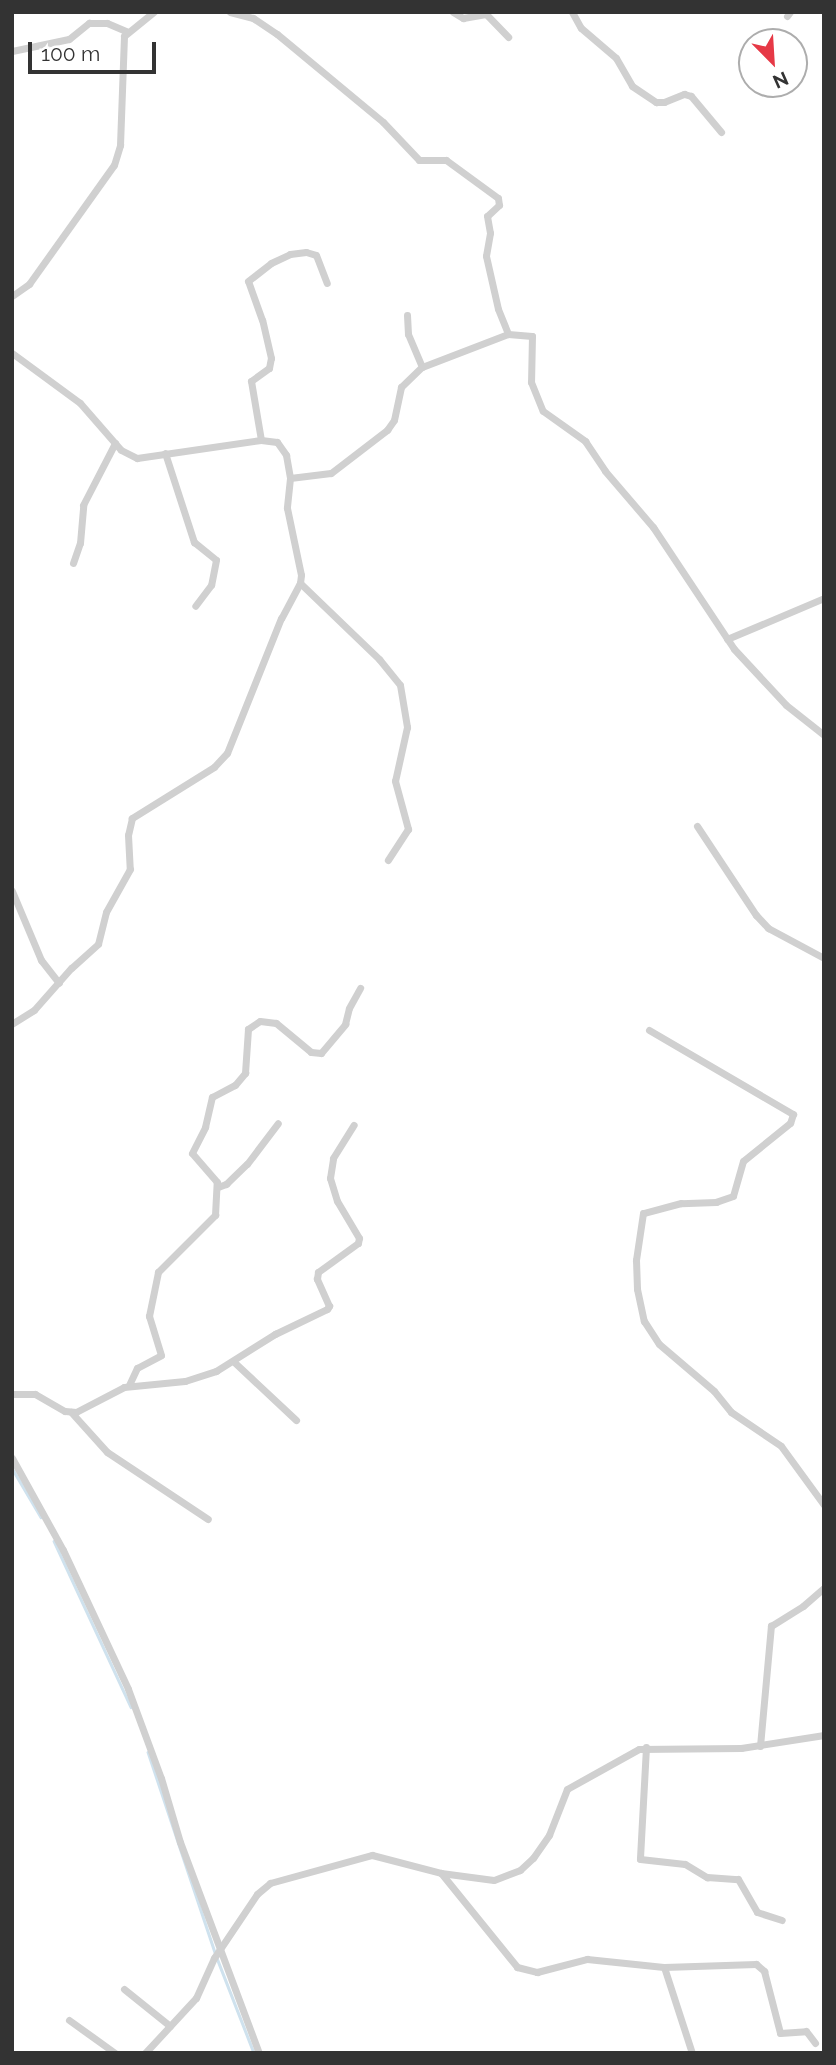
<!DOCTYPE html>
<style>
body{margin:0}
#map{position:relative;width:836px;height:2065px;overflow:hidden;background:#fff;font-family:Raleway,sans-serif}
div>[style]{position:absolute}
.stream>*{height:2.5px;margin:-1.25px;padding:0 1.25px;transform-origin:1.25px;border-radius:1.25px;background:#cfe2ee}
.street>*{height:7px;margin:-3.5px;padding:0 3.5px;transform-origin:3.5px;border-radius:3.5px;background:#d0d0d0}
span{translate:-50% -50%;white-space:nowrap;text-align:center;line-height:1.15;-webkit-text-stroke:7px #fff;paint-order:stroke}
.frame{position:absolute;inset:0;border:14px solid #333;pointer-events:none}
.north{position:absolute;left:738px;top:28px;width:70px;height:70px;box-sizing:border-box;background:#fff;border:2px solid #adadad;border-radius:50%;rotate:156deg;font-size:19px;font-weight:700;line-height:28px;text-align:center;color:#333}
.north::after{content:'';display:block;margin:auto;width:24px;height:32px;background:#e63946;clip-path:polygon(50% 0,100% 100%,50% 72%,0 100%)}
.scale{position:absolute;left:28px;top:42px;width:128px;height:32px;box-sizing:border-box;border:4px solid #333;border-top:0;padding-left:9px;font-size:21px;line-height:24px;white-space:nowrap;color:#333;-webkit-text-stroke:5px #fff;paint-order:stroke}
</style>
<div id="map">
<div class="stream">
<i style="left:12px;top:1468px;width:57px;rotate:59.4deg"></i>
<i style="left:54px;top:1541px;width:183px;rotate:65.1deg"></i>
<i style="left:148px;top:1752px;width:211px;rotate:71.5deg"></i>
<i style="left:217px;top:1958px;width:102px;rotate:68.7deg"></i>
</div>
<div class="street">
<i style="left:230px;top:12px;width:24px;rotate:15deg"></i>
<i style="left:253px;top:18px;width:29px;rotate:34deg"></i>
<i style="left:277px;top:34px;width:138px;rotate:39.7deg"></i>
<i style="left:383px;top:122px;width:52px;rotate:46.5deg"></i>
<i style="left:419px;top:160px;width:27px"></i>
<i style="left:446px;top:160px;width:64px;rotate:36.2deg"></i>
<i style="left:498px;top:198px;width:7px;rotate:82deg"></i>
<i style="left:499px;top:205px;width:16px;rotate:137deg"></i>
<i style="left:487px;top:216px;width:17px;rotate:80deg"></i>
<i style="left:490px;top:233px;width:23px;rotate:100deg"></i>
<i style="left:486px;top:256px;width:54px;rotate:77.2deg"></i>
<i style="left:498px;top:309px;width:27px;rotate:68deg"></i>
<i style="left:453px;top:12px;width:12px;rotate:31deg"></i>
<i style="left:463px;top:18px;width:23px;rotate:-10deg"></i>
<i style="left:486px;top:14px;width:32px;rotate:46deg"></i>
<i style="left:572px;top:12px;width:18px;rotate:61deg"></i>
<i style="left:581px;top:28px;width:46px;rotate:40.6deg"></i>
<i style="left:616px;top:58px;width:32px;rotate:60deg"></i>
<i style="left:632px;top:86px;width:29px;rotate:34deg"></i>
<i style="left:656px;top:102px;width:8px"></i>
<i style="left:664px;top:102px;width:22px;rotate:-22deg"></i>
<i style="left:684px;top:94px;width:7px;rotate:16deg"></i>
<i style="left:691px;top:96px;width:47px;rotate:50.2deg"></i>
<i style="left:787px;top:16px;width:5px;rotate:-53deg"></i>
<i style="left:12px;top:51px;width:58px;rotate:-11.9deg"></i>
<i style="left:69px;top:39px;width:26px;rotate:-39deg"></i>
<i style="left:89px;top:23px;width:18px"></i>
<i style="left:107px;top:23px;width:21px;rotate:23deg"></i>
<i style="left:12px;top:296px;width:21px;rotate:-35deg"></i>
<i style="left:29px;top:284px;width:146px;rotate:-54.5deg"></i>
<i style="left:114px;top:165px;width:21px;rotate:-73deg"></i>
<i style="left:120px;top:145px;width:109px;rotate:-87.9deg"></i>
<i style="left:124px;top:36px;width:38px;rotate:-39deg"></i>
<i style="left:407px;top:315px;width:19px;rotate:87deg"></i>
<i style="left:408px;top:334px;width:36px;rotate:67deg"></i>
<i style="left:12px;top:353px;width:84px;rotate:36.3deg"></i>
<i style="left:80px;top:403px;width:62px;rotate:48.9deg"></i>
<i style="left:121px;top:450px;width:18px;rotate:27deg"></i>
<i style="left:137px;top:458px;width:125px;rotate:-8.3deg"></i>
<i style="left:261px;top:440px;width:16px;rotate:7deg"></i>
<i style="left:277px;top:442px;width:16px;rotate:55deg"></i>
<i style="left:286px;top:455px;width:23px;rotate:80deg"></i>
<i style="left:290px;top:478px;width:30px;rotate:96deg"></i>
<i style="left:287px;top:508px;width:68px;rotate:78.2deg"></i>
<i style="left:301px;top:575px;width:8px;rotate:97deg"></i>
<i style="left:300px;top:583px;width:40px;rotate:118deg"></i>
<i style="left:281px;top:618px;width:145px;rotate:111.8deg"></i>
<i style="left:227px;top:753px;width:19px;rotate:133deg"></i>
<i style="left:214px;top:767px;width:97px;rotate:148.1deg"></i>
<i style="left:132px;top:818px;width:17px;rotate:103deg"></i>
<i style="left:128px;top:835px;width:34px;rotate:87deg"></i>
<i style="left:130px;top:869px;width:49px;rotate:119.2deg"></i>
<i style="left:106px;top:912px;width:33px;rotate:104deg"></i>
<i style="left:98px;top:944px;width:36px;rotate:138deg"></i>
<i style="left:71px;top:968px;width:56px;rotate:131.4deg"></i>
<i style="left:34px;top:1010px;width:26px;rotate:148deg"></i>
<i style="left:261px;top:440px;width:60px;rotate:-99.6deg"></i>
<i style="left:251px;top:381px;width:22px;rotate:-36deg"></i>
<i style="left:269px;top:368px;width:10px;rotate:-79deg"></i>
<i style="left:271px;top:358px;width:39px;rotate:-103deg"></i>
<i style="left:262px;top:320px;width:41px;rotate:-109.7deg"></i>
<i style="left:248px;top:281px;width:29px;rotate:-38deg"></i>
<i style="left:271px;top:263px;width:21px;rotate:-25deg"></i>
<i style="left:290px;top:254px;width:16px;rotate:-7deg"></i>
<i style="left:306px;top:252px;width:10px;rotate:17deg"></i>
<i style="left:316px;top:255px;width:30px;rotate:69deg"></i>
<i style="left:165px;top:453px;width:94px;rotate:72deg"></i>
<i style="left:194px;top:542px;width:28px;rotate:39deg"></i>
<i style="left:216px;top:560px;width:25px;rotate:101deg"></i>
<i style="left:211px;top:585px;width:26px;rotate:127deg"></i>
<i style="left:290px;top:478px;width:41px;rotate:-7deg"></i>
<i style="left:331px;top:473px;width:71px;rotate:-37.5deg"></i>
<i style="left:387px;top:430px;width:12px;rotate:-55deg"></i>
<i style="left:394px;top:420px;width:34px;rotate:-78deg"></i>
<i style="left:401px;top:387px;width:29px;rotate:-44deg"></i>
<i style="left:422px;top:367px;width:92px;rotate:-21deg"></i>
<i style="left:508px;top:334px;width:24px;rotate:5deg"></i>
<i style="left:532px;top:336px;width:46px;rotate:91.2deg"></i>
<i style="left:531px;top:382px;width:31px;rotate:68deg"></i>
<i style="left:543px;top:411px;width:52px;rotate:35.5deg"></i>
<i style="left:585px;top:441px;width:36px;rotate:56deg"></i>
<i style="left:605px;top:471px;width:74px;rotate:49.4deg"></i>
<i style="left:653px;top:527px;width:146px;rotate:56.4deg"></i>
<i style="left:734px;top:649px;width:76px;rotate:47.1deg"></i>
<i style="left:786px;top:705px;width:48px;rotate:38.3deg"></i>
<i style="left:73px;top:563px;width:21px;rotate:-71deg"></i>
<i style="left:80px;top:543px;width:38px;rotate:-85deg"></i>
<i style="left:83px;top:505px;width:70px;rotate:-62.7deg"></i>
<i style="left:300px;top:583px;width:110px;rotate:43.9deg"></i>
<i style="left:379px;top:659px;width:33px;rotate:51deg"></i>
<i style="left:400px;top:685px;width:43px;rotate:80.5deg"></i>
<i style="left:407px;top:727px;width:55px;rotate:102.5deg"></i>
<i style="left:395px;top:781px;width:50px;rotate:74.8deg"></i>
<i style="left:408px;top:829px;width:37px;rotate:123deg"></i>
<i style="left:727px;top:639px;width:105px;rotate:-22.9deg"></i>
<i style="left:697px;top:826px;width:107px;rotate:56.5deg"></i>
<i style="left:756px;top:915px;width:18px;rotate:47deg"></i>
<i style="left:768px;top:928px;width:64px;rotate:28.2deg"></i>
<i style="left:12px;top:891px;width:75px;rotate:67.2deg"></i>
<i style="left:41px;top:960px;width:29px;rotate:52deg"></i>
<i style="left:649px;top:1030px;width:167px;rotate:30.3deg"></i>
<i style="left:793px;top:1114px;width:9px;rotate:108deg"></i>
<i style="left:790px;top:1123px;width:60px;rotate:141deg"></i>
<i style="left:743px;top:1161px;width:36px;rotate:106deg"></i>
<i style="left:733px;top:1196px;width:18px;rotate:161deg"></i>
<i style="left:716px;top:1202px;width:35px;rotate:178deg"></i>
<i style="left:681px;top:1203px;width:39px;rotate:165deg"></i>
<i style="left:643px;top:1213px;width:48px;rotate:98.5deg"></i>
<i style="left:636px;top:1260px;width:29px;rotate:88deg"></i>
<i style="left:637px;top:1289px;width:33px;rotate:78deg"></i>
<i style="left:644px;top:1321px;width:27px;rotate:57deg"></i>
<i style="left:659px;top:1344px;width:72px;rotate:40.5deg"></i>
<i style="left:714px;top:1391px;width:27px;rotate:51deg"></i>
<i style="left:731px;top:1412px;width:60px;rotate:34.2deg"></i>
<i style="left:781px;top:1446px;width:73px;rotate:53.9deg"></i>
<i style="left:218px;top:1187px;width:9px;rotate:-21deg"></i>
<i style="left:226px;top:1184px;width:29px;rotate:-44deg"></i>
<i style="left:247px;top:1164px;width:51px;rotate:-52.9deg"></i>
<i style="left:234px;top:1362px;width:85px;rotate:43.1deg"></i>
<i style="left:129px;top:1385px;width:19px;rotate:-65deg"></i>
<i style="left:137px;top:1368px;width:27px;rotate:-28deg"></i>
<i style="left:161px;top:1355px;width:41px;rotate:-107.1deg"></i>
<i style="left:149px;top:1316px;width:45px;rotate:-78.4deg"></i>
<i style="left:158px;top:1272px;width:81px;rotate:-45deg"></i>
<i style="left:215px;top:1215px;width:33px;rotate:-87deg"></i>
<i style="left:217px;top:1182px;width:38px;rotate:-131deg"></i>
<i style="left:192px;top:1153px;width:29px;rotate:-63deg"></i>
<i style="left:205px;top:1127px;width:31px;rotate:-77deg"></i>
<i style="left:212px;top:1097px;width:26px;rotate:-28deg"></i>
<i style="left:235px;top:1085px;width:16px;rotate:-50deg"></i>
<i style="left:245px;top:1073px;width:44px;rotate:-86.1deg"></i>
<i style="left:248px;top:1029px;width:14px;rotate:-34deg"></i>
<i style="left:260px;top:1021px;width:16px;rotate:7deg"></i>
<i style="left:276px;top:1023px;width:45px;rotate:39.6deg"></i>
<i style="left:311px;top:1052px;width:10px;rotate:6deg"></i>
<i style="left:321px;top:1053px;width:38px;rotate:-50deg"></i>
<i style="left:345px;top:1024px;width:16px;rotate:-76deg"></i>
<i style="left:349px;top:1008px;width:23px;rotate:-61deg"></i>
<i style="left:12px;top:1394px;width:23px"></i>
<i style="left:35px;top:1394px;width:34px;rotate:30deg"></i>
<i style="left:65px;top:1411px;width:11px;rotate:5deg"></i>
<i style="left:76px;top:1412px;width:54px;rotate:-27.5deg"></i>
<i style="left:124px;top:1387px;width:61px;rotate:-5.6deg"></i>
<i style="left:185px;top:1381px;width:33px;rotate:-18deg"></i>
<i style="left:216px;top:1371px;width:70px;rotate:-32.1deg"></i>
<i style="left:275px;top:1334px;width:58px;rotate:-25.7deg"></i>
<i style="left:327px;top:1309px;width:4px;rotate:-56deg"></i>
<i style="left:329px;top:1306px;width:30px;rotate:-114deg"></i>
<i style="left:317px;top:1279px;width:7px;rotate:-82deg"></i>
<i style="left:318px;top:1272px;width:49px;rotate:-35.9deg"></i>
<i style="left:358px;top:1243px;width:5px;rotate:-79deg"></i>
<i style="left:359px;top:1238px;width:43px;rotate:-120.7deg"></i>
<i style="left:337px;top:1201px;width:24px;rotate:-107deg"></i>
<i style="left:330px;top:1178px;width:20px;rotate:-81deg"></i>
<i style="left:333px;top:1158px;width:39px;rotate:-58deg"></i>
<i style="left:71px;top:1412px;width:54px;rotate:48deg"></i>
<i style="left:107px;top:1452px;width:121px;rotate:33.6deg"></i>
<i style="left:12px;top:1458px;width:105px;rotate:61deg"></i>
<i style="left:63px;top:1550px;width:153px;rotate:64.9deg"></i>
<i style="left:128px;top:1689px;width:95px;rotate:69.7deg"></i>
<i style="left:161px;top:1778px;width:67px;rotate:73.5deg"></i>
<i style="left:180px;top:1842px;width:225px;rotate:69.5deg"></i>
<i style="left:760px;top:1746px;width:121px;rotate:-84.8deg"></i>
<i style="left:771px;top:1626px;width:38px;rotate:-32deg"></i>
<i style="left:803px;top:1606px;width:28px;rotate:-41deg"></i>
<i style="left:646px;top:1747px;width:112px;rotate:93.1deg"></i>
<i style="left:640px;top:1859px;width:45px;rotate:6.3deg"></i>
<i style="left:685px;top:1864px;width:26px;rotate:31deg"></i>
<i style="left:707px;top:1877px;width:31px;rotate:4deg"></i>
<i style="left:738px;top:1879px;width:38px;rotate:60deg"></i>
<i style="left:757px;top:1912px;width:26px;rotate:18deg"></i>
<i style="left:441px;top:1873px;width:121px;rotate:51deg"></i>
<i style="left:517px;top:1967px;width:21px;rotate:14deg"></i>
<i style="left:537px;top:1972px;width:52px;rotate:-14.6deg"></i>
<i style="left:587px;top:1959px;width:77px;rotate:5.9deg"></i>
<i style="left:664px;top:1967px;width:92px;rotate:-1.9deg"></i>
<i style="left:756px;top:1964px;width:11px;rotate:41deg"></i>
<i style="left:764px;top:1971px;width:64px;rotate:75.5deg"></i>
<i style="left:780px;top:2033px;width:26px;rotate:-4deg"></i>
<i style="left:806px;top:2031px;width:15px;rotate:53deg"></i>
<i style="left:664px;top:1967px;width:90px;rotate:72deg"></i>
<i style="left:124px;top:1989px;width:59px;rotate:38.8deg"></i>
<i style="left:69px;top:2020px;width:57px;rotate:35.7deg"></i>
<i style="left:145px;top:2053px;width:75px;rotate:-47.2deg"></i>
<i style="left:196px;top:1998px;width:44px;rotate:-65.8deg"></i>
<i style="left:214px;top:1958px;width:77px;rotate:-56.1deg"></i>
<i style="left:257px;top:1894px;width:17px;rotate:-40deg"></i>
<i style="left:270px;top:1883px;width:106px;rotate:-15.4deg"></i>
<i style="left:372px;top:1855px;width:71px;rotate:14.6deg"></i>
<i style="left:441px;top:1873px;width:53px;rotate:7.5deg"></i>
<i style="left:494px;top:1880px;width:28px;rotate:-21deg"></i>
<i style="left:520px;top:1870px;width:18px;rotate:-43deg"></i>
<i style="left:533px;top:1858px;width:28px;rotate:-55deg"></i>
<i style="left:549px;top:1835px;width:49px;rotate:-68.6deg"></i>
<i style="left:567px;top:1789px;width:82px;rotate:-29.1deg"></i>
<i style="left:639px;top:1749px;width:102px;rotate:-0.6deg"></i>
<i style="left:741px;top:1748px;width:84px;rotate:-8.9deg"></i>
</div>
<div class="frame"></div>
<div class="north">N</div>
<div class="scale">100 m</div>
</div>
